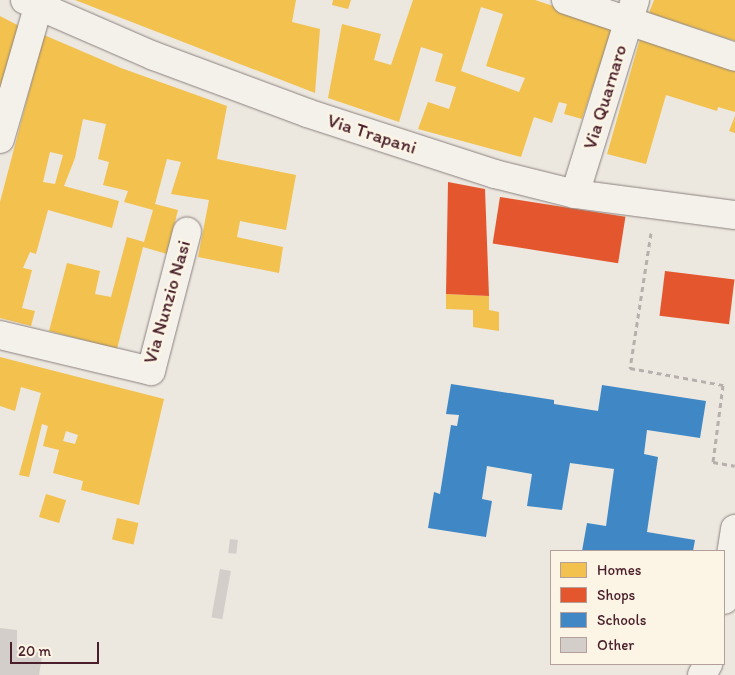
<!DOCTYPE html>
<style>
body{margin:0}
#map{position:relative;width:735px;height:675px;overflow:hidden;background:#ece7df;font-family:Itim,sans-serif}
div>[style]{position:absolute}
.homes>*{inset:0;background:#f2c14e;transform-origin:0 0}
.shops>*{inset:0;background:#e4572e;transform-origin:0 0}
.schools>*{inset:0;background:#3f88c5}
.building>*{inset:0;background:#d3cec9;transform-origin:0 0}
.path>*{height:3px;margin-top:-1.5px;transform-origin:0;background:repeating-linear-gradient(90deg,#b6afac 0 5px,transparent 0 9px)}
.roads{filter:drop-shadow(0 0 1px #8b817f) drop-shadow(0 0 1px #8b817f)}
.minor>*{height:28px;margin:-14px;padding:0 14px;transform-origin:14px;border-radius:14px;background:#f4f0ea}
span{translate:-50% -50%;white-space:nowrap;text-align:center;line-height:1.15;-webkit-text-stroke:5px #fcf5e5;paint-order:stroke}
.street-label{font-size:19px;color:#4a1f2b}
.legend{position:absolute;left:550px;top:550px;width:175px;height:115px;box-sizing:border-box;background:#fcf5e5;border:1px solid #b59f9b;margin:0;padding:6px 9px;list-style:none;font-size:15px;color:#4a1f2b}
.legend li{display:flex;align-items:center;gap:10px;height:25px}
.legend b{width:25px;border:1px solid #b59f9b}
.scale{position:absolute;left:10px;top:642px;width:89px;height:22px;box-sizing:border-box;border:2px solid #4a1f2b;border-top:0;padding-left:6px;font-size:15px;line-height:18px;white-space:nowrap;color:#4a1f2b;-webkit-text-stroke:4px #fcf5e5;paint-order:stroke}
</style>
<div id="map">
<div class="homes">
<i style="clip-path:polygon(75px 0,296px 0,292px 22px,320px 29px,315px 93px)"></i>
<i style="clip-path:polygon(333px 0,351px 0,348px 9px,332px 5px)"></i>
<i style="clip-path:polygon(evenodd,413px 0,535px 0,613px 26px,582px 119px,564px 114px,567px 104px,559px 102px,552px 123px,534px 117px,521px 157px,418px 129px,428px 102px,449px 109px,456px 87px,435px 81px,443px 54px,421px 47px,399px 122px,328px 98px,342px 24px,381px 34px,374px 60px,391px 65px,413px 0,481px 7px,503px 14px,486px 66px,525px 78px,519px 92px,461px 71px,481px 7px)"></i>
<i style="clip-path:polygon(654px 0,735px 0,735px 41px,649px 13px)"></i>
<i style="clip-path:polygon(0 16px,23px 28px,0 110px)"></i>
<i style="clip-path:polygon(evenodd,44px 35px,121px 68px,227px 106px,217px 159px,296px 175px,286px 230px,240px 221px,237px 237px,283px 247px,279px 273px,198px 257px,209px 200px,171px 194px,181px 162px,167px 159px,155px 204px,178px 210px,167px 254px,143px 247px,117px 349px,49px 331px,67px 263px,100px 271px,95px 294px,111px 297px,127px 237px,144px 242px,153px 210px,124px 202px,128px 191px,103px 185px,109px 162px,98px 159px,106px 124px,83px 119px,75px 158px,64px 186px,119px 201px,112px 228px,48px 210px,36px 254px,30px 252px,23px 268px,32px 270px,22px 308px,35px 311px,31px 326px,0 318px,0 202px,44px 35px,50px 152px,63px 155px,55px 184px,43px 182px,50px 152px)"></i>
<i style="clip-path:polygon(640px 39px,735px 69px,735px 112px,718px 107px,717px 111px,666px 95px,646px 164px,607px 154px)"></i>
<i style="clip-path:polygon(735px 116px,735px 133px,729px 131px)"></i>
<i style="clip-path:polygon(446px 294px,489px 296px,489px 310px,499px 312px,499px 331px,473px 327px,473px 310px,446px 309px)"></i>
<i style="clip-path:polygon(evenodd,0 357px,164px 399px,139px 505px,81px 490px,83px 481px,53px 473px,59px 450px,43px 446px,48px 426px,42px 424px,29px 477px,19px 475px,41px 393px,21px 387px,15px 411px,0 406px,0 357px,66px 431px,78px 435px,75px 444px,63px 441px,66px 431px)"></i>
<i style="left:46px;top:494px;width:21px;height:24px;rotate:17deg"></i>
<i style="left:117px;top:518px;width:22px;height:22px;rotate:13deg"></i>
</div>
<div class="shops">
<i style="clip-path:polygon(448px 182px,485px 189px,489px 296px,446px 294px)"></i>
<i style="left:500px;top:197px;width:127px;height:47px;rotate:9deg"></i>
<i style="left:665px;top:271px;width:70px;height:45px;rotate:7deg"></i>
</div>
<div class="schools">
<i style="clip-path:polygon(451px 384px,554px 400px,554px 404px,598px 411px,602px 385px,706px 401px,700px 438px,647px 430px,644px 454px,658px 457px,647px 532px,695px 540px,693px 551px,582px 551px,587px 523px,606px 526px,614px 469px,570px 463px,562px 510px,527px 506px,532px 474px,487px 466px,482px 499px,492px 501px,486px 537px,428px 528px,434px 492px,440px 494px,451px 425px,457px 426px,459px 415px,446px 414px)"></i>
</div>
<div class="building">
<i style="left:230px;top:539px;width:8px;height:14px;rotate:7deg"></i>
<i style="left:220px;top:569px;width:11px;height:49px;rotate:10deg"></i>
<i style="clip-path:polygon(0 628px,17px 630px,17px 649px,43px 652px,39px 675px,0 675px)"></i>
</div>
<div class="path">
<i style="left:651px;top:233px;width:137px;rotate:98.8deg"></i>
<i style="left:630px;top:368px;width:95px;rotate:10.4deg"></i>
<i style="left:723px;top:385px;width:78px;rotate:97.4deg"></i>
<i style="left:713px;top:462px;width:22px;rotate:10deg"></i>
</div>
<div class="roads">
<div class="minor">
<i style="left:25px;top:0;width:141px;rotate:23.5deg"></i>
<i style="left:154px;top:56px;width:163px;rotate:20.4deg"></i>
<i style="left:307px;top:113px;width:198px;rotate:18deg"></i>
<i style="left:495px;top:174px;width:82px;rotate:14deg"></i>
<i style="left:575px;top:194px;width:161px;rotate:7.5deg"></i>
<i style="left:566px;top:0;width:178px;rotate:18.6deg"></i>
<i style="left:0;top:139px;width:137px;rotate:-73.9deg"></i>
<i style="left:575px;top:194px;width:203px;rotate:-72.8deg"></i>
<i style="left:0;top:335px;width:155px;rotate:13.4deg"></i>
<i style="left:151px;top:371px;width:144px;rotate:-75.5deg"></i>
<i style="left:724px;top:600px;width:72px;rotate:-81.2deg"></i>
<i style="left:702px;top:675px;width:13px;rotate:-61deg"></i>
</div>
</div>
<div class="street-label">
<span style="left:605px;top:97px;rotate:-73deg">Via Quarnaro</span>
<span style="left:372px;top:134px;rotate:18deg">Via Trapani</span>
<span style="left:167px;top:302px;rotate:-74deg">Via Nunzio Nasi</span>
</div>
<ul class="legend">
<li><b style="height:14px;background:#f2c14e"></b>Homes</li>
<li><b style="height:14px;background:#e4572e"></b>Shops</li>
<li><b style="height:14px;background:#3f88c5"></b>Schools</li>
<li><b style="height:14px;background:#d3cec9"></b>Other</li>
</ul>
<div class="scale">20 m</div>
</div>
